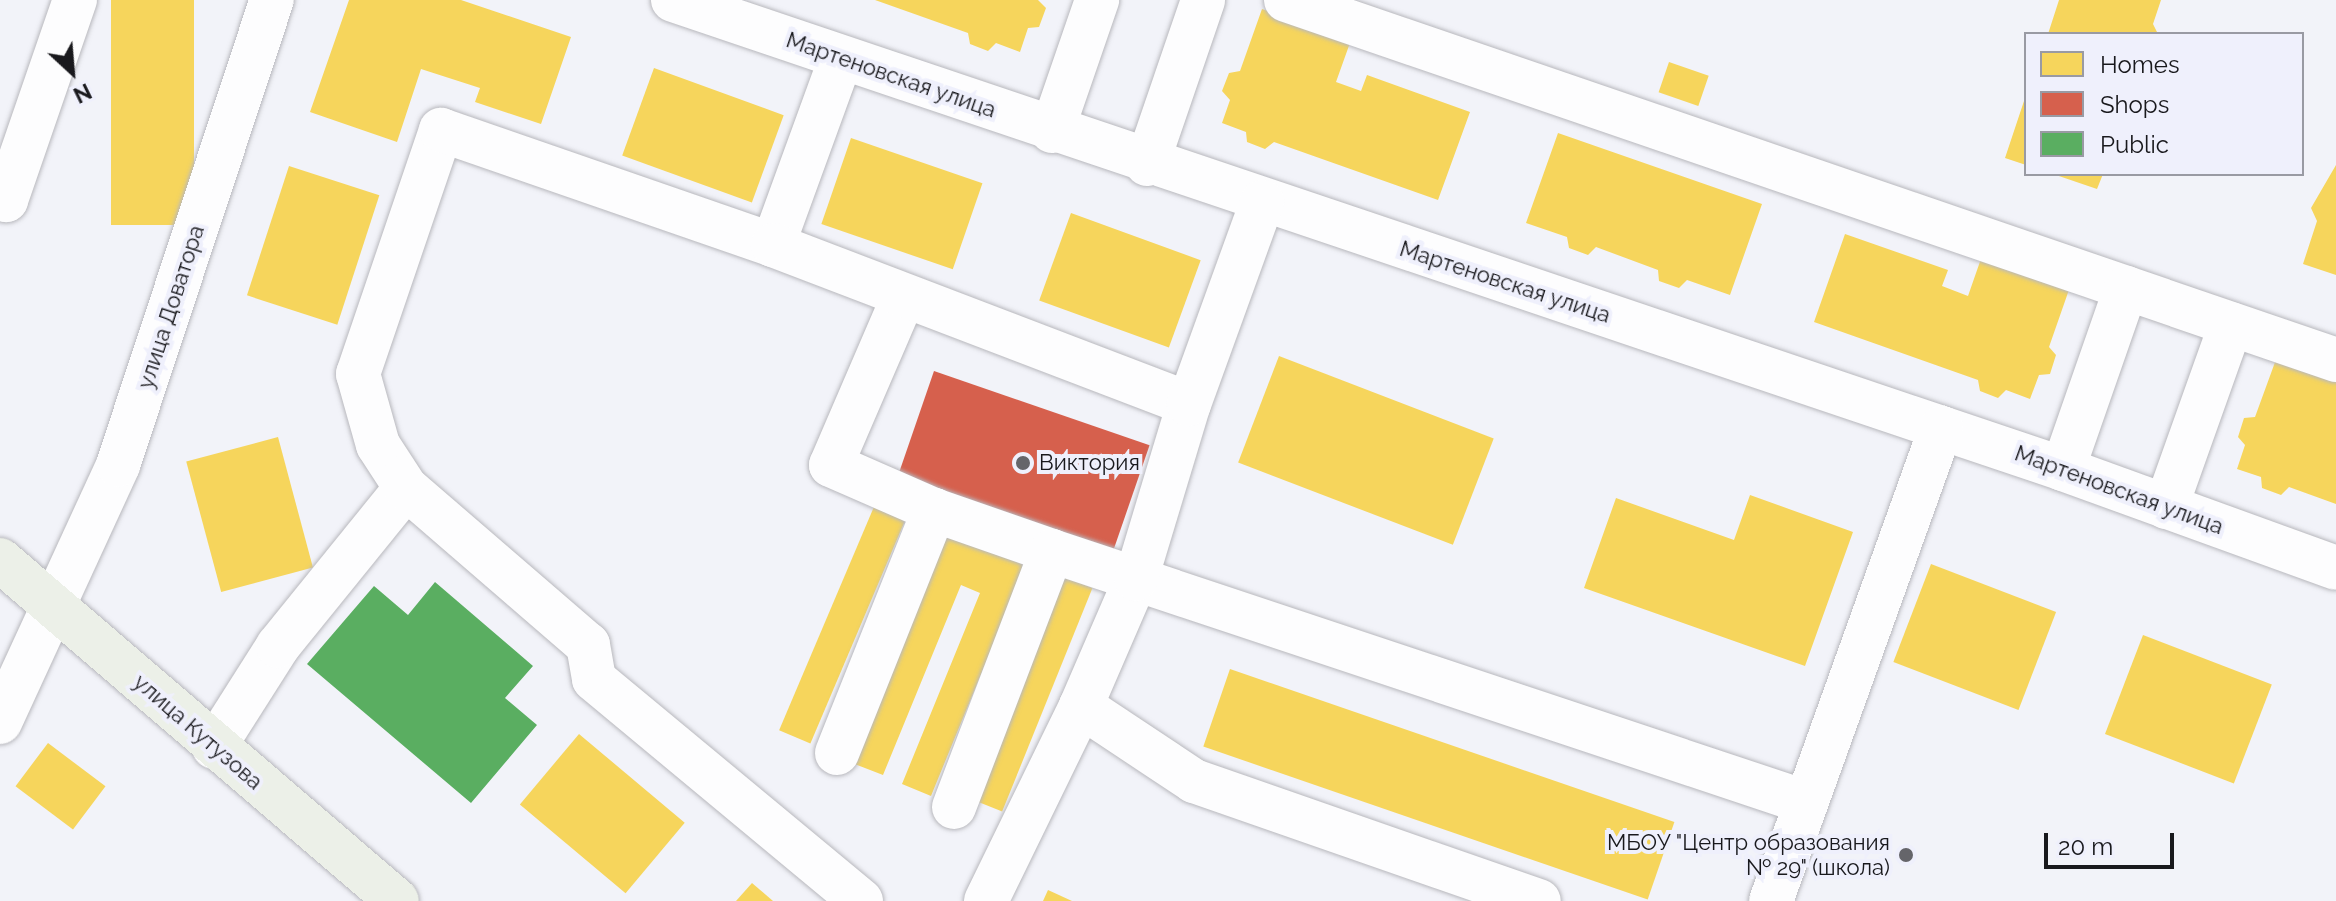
<!DOCTYPE html>
<meta charset="utf-8">
<style>
body{margin:0}
#map{position:relative;width:2336px;height:901px;overflow:hidden;background:#f2f3f9;font-family:Raleway,sans-serif}
div>[style]{position:absolute}
.homes>*{inset:0;background:#f6d55c;transform-origin:0 0}
.shops>*{inset:0;background:#d6604d;transform-origin:0 0}
.public>*{inset:0;background:#5aae61}
.roads{filter:drop-shadow(0 0 2px #b8b8bd) drop-shadow(0 0 2px #b8b8bd)}
.minor>*{height:44px;margin:-22px;padding:0 22px;transform-origin:22px;border-radius:22px;background:#fdfdfe}
.major>*{height:44px;margin:-22px;padding:0 22px;transform-origin:22px;border-radius:22px;background:#ecf0e8}
.dots>*{width:22px;height:22px;translate:-50% -50%;box-sizing:border-box;border:4px solid #eff0fc;border-radius:50%}
span{translate:-50% -50%;white-space:nowrap;text-align:center;line-height:1.15;-webkit-text-stroke:8px #eff0fc;paint-order:stroke}
.street-label{font-size:22px;color:#19191d}
.poi-label{font-size:22px;color:#19191d}
.left{translate:0 -50%;text-align:left}
.right{translate:-100% -50%;text-align:right}
.legend{position:absolute;left:2024px;top:32px;width:280px;height:144px;box-sizing:border-box;background:#eff0fc;border:2px solid #999aa3;margin:0;padding:10px 14px;list-style:none;font-size:24px;color:#19191d}
.legend li{display:flex;align-items:center;gap:16px;height:40px}
.legend b{width:40px;border:2px solid #999aa3}
.north{position:absolute;left:32px;top:32px;width:80px;height:80px;-webkit-text-stroke:6px #eff0fc;paint-order:stroke;rotate:154deg;font-size:22px;font-weight:700;line-height:32px;text-align:center;color:#19191d}
.north::after{content:'';display:block;margin:auto;width:28px;height:36px;background:#19191d;clip-path:polygon(50% 0,100% 100%,50% 72%,0 100%)}
.scale{position:absolute;left:2044px;top:833px;width:130px;height:36px;box-sizing:border-box;border:4px solid #19191d;border-top:0;padding-left:10px;font-size:24px;line-height:28px;white-space:nowrap;color:#19191d;-webkit-text-stroke:6px #eff0fc;paint-order:stroke}
</style>
<div id="map">
<div class="homes">
<i style="left:111px;top:0;width:83px;height:225px"></i>
<i style="clip-path:polygon(349px 0,461px 0,571px 37px,541px 124px,475px 102px,480px 88px,421px 69px,397px 142px,310px 112px)"></i>
<i style="clip-path:polygon(875px 0,1038px 0,1046px 8px,1039px 27px,1028px 28px,1020px 52px,996px 43px,988px 51px,970px 44px,968px 33px)"></i>
<i style="clip-path:polygon(2059px 0,2161px 0,2153px 24px,2158px 34px,2048px 34px)"></i>
<i style="clip-path:polygon(1262px 9px,1351px 40px,1336px 82px,1361px 91px,1367px 75px,1470px 112px,1438px 200px,1274px 142px,1265px 149px,1247px 142px,1246px 132px,1222px 123px,1230px 100px,1222px 91px,1229px 73px,1240px 71px)"></i>
<i style="left:1669px;top:62px;width:42px;height:32px;rotate:19deg"></i>
<i style="left:654px;top:68px;width:138px;height:93px;rotate:20deg"></i>
<i style="clip-path:polygon(2025px 98px,2026px 99px,2026px 165px,2005px 158px)"></i>
<i style="clip-path:polygon(1558px 133px,1762px 204px,1730px 295px,1687px 280px,1679px 288px,1659px 281px,1658px 270px,1596px 247px,1588px 255px,1569px 248px,1567px 237px,1526px 223px)"></i>
<i style="left:851px;top:138px;width:139px;height:91px;rotate:19deg"></i>
<i style="clip-path:polygon(2336px 165px,2336px 275px,2303px 264px,2317px 221px,2311px 208px)"></i>
<i style="left:289px;top:166px;width:95px;height:136px;rotate:18deg"></i>
<i style="clip-path:polygon(2053px 174px,2103px 174px,2097px 189px)"></i>
<i style="left:1071px;top:213px;width:138px;height:93px;rotate:20deg"></i>
<i style="clip-path:polygon(1845px 234px,1948px 270px,1942px 286px,1968px 296px,1983px 253px,2071px 284px,2049px 347px,2056px 355px,2050px 374px,2039px 375px,2030px 399px,2006px 390px,1998px 398px,1980px 391px,1978px 380px,1814px 322px)"></i>
<i style="clip-path:polygon(2278px 354px,2336px 375px,2336px 504px,2289px 487px,2281px 495px,2262px 488px,2261px 477px,2237px 469px,2245px 445px,2238px 437px,2244px 418px,2255px 417px)"></i>
<i style="left:1279px;top:356px;width:230px;height:114px;rotate:21deg"></i>
<i style="left:278px;top:437px;width:135px;height:95px;rotate:75deg"></i>
<i style="clip-path:polygon(1750px 495px,1853px 532px,1805px 666px,1584px 588px,1616px 498px,1734px 540px)"></i>
<i style="left:876px;top:502px;width:34px;height:248px;rotate:23deg"></i>
<i style="clip-path:polygon(948px 530px,1027px 562px,931px 796px,902px 784px,980px 593px,961px 585px,883px 775px,852px 763px)"></i>
<i style="left:1931px;top:564px;width:134px;height:105px;rotate:21deg"></i>
<i style="left:1060px;top:575px;width:35px;height:241px;rotate:22deg"></i>
<i style="left:2143px;top:635px;width:138px;height:106px;rotate:21deg"></i>
<i style="left:1230px;top:669px;width:470px;height:82px;rotate:19deg"></i>
<i style="left:579px;top:734px;width:138px;height:92px;rotate:40deg"></i>
<i style="left:48px;top:743px;width:72px;height:54px;rotate:37deg"></i>
<i style="clip-path:polygon(752px 883px,773px 901px,736px 901px)"></i>
<i style="clip-path:polygon(1048px 890px,1072px 901px,1043px 901px)"></i>
</div>
<div class="shops">
<i style="left:934px;top:371px;width:228px;height:117px;rotate:19deg"></i>
</div>
<div class="public">
<i style="clip-path:polygon(435px 582px,533px 666px,505px 698px,537px 725px,471px 803px,307px 664px,374px 586px,408px 615px)"></i>
</div>
<div class="roads">
<div class="minor">
<i style="left:673px;top:0;width:1467px;rotate:18.64deg"></i>
<i style="left:2063px;top:469px;width:290px;rotate:19.9deg"></i>
<i style="left:1286px;top:0;width:1110px;rotate:18.92deg"></i>
<i style="left:1052px;top:131px;width:139px;rotate:-71deg"></i>
<i style="left:1147px;top:164px;width:173px;rotate:-71.1deg"></i>
<i style="left:0;top:195px;width:8px;rotate:40deg"></i>
<i style="left:6px;top:200px;width:212px;rotate:-71deg"></i>
<i style="left:773px;top:245px;width:199px;rotate:-70deg"></i>
<i style="left:903px;top:298px;width:182px;rotate:113.3deg"></i>
<i style="left:831px;top:465px;width:112px;rotate:23.6deg"></i>
<i style="left:934px;top:510px;width:125px;rotate:19.2deg"></i>
<i style="left:1052px;top:551px;width:794px;rotate:18.43deg"></i>
<i style="left:2063px;top:469px;width:192px;rotate:-70.8deg"></i>
<i style="left:2166px;top:507px;width:194px;rotate:-70.4deg"></i>
<i style="left:1081px;top:706px;width:136px;rotate:33.6deg"></i>
<i style="left:1194px;top:781px;width:365px;rotate:19.2deg"></i>
<i style="left:0;top:722px;width:283px;rotate:-65.3deg"></i>
<i style="left:118px;top:465px;width:490px;rotate:-71.7deg"></i>
<i style="left:214px;top:747px;width:120px;rotate:-57.6deg"></i>
<i style="left:278px;top:646px;width:203px;rotate:-51deg"></i>
<i style="left:837px;top:753px;width:262px;rotate:-68.2deg"></i>
<i style="left:954px;top:807px;width:274px;rotate:-69.1deg"></i>
<i style="left:861px;top:901px;width:347px;rotate:-140.3deg"></i>
<i style="left:594px;top:679px;width:35px;rotate:-100deg"></i>
<i style="left:588px;top:645px;width:240px;rotate:-139.2deg"></i>
<i style="left:406px;top:488px;width:51px;rotate:-123.1deg"></i>
<i style="left:378px;top:445px;width:74px;rotate:-105.7deg"></i>
<i style="left:358px;top:374px;width:258px;rotate:-71.2deg"></i>
<i style="left:441px;top:130px;width:351px;rotate:19.1deg"></i>
<i style="left:773px;top:245px;width:445px;rotate:20.9deg"></i>
<i style="left:986px;top:901px;width:217px;rotate:-64deg"></i>
<i style="left:1081px;top:706px;width:138px;rotate:-66.6deg"></i>
<i style="left:1136px;top:579px;width:183px;rotate:-73.2deg"></i>
<i style="left:1189px;top:404px;width:215px;rotate:-70.1deg"></i>
<i style="left:1771px;top:901px;width:503px;rotate:-70.23deg"></i>
</div>
<div class="major">
<i style="left:0;top:560px;width:523px;rotate:40.66deg"></i>
</div>
</div>
<div class="dots">
<i style="left:1023px;top:463px;background:#65656a"></i>
<i style="left:1906px;top:855px;background:#65656a"></i>
</div>
<div class="street-label">
<span style="left:891px;top:75px;rotate:19deg">Мартеновская улица</span>
<span style="left:1505px;top:282px;rotate:18deg">Мартеновская улица</span>
<span style="left:171px;top:307px;rotate:-72deg">улица Доватора</span>
<span style="left:2119px;top:490px;rotate:20deg">Мартеновская улица</span>
<span style="left:198px;top:732px;rotate:41deg">улица Кутузова</span>
</div>
<div class="poi-label">
<span class="left" style="left:1039px;top:463px">Виктория</span>
<span class="right" style="left:1890px;top:855px">МБОУ "Центр образования<br>№ 29" (школа)</span>
</div>
<ul class="legend">
<li><b style="height:22px;background:#f6d55c"></b>Homes</li>
<li><b style="height:22px;background:#d6604d"></b>Shops</li>
<li><b style="height:22px;background:#5aae61"></b>Public</li>
</ul>
<div class="north">N</div>
<div class="scale">20 m</div>
</div>
